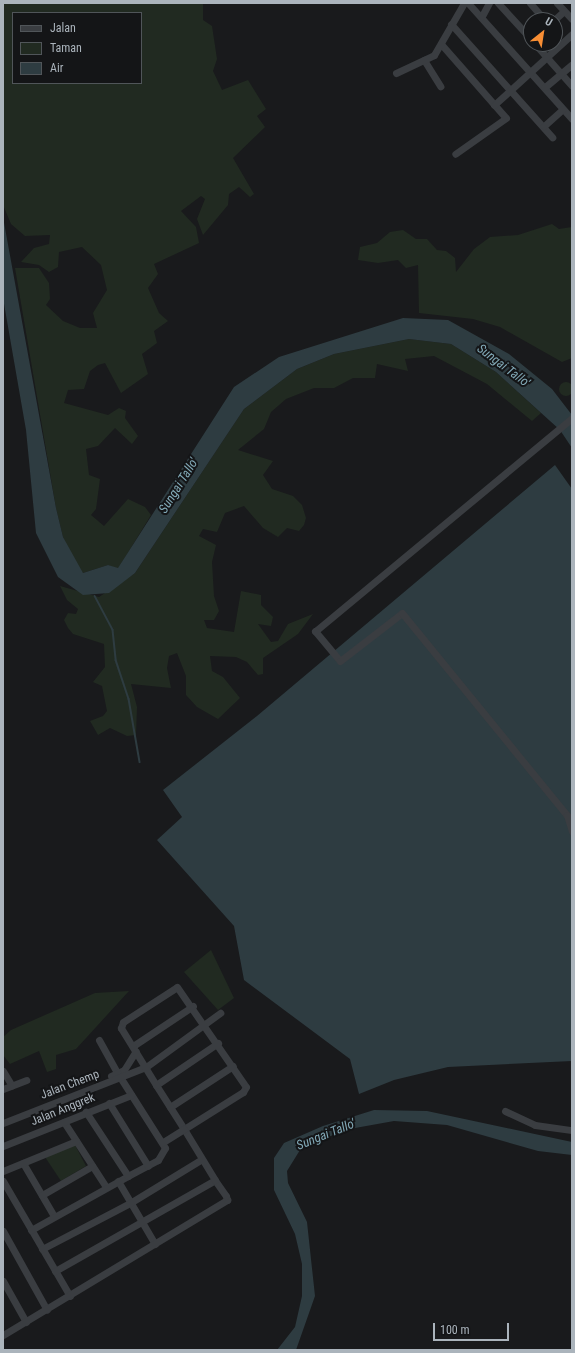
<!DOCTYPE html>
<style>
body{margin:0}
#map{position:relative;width:575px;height:1353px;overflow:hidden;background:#191a1c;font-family:"Roboto Condensed",sans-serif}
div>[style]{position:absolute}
.green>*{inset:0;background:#212a21}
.round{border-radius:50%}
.water>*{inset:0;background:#2e3c41}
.stream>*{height:1.5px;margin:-0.75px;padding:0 0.75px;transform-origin:0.75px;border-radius:0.75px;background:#2e3c41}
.minor>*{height:7px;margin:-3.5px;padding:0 3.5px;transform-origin:3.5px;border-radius:3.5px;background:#3a3d41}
span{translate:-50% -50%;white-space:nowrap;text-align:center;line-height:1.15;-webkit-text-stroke:4px #141517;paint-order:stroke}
.street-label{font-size:12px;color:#abb4bc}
.water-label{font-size:13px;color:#82a9b7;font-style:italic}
.frame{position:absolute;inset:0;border:4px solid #abb4bc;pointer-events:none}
.legend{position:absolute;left:12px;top:12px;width:130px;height:72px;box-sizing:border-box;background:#141517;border:1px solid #505559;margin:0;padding:5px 7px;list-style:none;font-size:12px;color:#abb4bc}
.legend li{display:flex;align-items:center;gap:8px;height:20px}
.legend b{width:20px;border:1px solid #505559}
.north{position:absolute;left:523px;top:12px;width:40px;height:40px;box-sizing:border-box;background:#141517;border:1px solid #505559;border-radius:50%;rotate:30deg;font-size:11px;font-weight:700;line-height:16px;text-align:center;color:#abb4bc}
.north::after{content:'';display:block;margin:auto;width:14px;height:18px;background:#f88e34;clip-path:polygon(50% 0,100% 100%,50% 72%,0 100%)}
.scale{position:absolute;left:433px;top:1323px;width:76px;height:18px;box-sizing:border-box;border:2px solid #abb4bc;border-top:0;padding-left:5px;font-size:12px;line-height:14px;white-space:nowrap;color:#abb4bc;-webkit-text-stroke:3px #141517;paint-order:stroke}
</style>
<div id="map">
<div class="green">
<i style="clip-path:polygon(evenodd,3px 3px,203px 3px,203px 20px,212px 26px,217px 59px,213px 71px,222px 90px,248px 80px,266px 109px,257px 116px,265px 127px,233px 158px,254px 194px,250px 197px,239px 187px,229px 194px,228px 205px,203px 235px,197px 219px,205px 199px,201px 196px,181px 211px,196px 227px,199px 243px,154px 264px,158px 274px,148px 288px,159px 313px,168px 321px,154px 331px,157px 343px,142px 354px,148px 374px,121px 393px,105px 363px,98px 365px,90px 371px,84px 389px,68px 390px,64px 403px,108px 415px,119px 408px,126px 411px,125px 418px,138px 436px,132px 444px,115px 428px,98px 446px,86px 449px,89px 475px,100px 479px,96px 509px,91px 515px,104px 526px,128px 499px,145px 507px,151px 515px,118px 569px,108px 565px,83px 573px,76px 566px,63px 537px,56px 508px,15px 268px,39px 268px,49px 283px,50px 299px,46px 305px,63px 321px,80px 328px,97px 328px,93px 313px,107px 290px,101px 265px,82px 247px,59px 252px,58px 267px,49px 272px,39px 265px,21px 262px,34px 248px,49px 244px,50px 235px,25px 236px,11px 224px,3px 205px,3px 3px,13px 13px,141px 13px,141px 83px,13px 83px,13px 13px)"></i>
<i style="clip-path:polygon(552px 224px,559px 229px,572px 227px,572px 358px,562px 362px,500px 327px,473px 319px,419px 313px,418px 265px,406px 268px,398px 260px,378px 263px,358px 260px,360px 247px,377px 243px,390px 232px,403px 230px,416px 239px,427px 239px,437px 250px,446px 251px,455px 258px,456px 272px,474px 249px,490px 237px,518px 235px)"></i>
<i style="clip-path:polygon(409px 339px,451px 344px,496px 372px,541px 413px,532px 421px,487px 384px,434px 356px,405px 359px,408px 371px,377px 364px,375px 378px,353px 378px,334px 388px,314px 388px,286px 399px,271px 412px,264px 429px,238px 450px,273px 461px,263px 475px,272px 489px,293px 496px,302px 505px,306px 518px,304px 525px,299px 531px,287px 528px,278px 537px,263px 528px,244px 506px,225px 513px,217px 532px,203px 529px,199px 536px,216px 545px,212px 562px,214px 596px,219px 611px,214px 620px,204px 620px,207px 628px,234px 632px,241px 591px,261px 595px,261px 605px,273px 617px,271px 626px,258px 624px,271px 642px,278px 641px,288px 624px,313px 614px,298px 634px,263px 658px,263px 674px,258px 675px,247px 662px,236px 657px,210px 656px,212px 671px,223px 677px,240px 698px,218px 719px,197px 707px,186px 695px,186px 676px,177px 653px,169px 656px,167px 668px,171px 688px,131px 684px,137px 707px,136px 735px,127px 736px,110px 728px,98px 735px,90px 721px,103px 716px,107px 711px,102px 686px,93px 682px,105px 667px,104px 644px,73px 634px,68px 628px,64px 620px,68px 613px,76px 614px,78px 609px,67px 600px,60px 586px,99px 597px,135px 573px,244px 409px,297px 369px,334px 354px)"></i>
<i class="round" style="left:559px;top:382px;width:14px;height:14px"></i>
<i style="clip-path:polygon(211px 950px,234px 998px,218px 1010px,184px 972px)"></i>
<i style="clip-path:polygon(129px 991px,76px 1049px,56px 1055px,56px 1069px,47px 1072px,39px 1051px,10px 1064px,3px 1055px,3px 1037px,11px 1030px,95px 993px)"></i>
<i style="clip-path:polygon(75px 1145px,86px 1166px,61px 1181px,45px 1157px)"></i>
</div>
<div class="water">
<i style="clip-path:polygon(3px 217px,56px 508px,63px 537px,83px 573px,108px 565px,118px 568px,234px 387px,279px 357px,403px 318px,448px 320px,509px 354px,552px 389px,572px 415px,572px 448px,560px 430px,496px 372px,451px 344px,409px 339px,334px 354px,297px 369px,244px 409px,135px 573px,109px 593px,83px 595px,58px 577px,36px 533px,26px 430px,3px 298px)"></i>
<i style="clip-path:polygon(555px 465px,572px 489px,572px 1061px,448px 1067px,394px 1080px,359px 1094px,350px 1059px,244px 980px,234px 926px,157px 840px,182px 817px,163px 790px,257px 716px)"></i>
<i style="clip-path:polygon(374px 1110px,427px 1111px,572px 1142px,572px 1155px,538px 1151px,447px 1125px,394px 1121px,344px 1130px,300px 1150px,287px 1171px,288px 1183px,307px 1222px,315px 1296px,296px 1350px,277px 1350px,295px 1327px,302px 1296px,302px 1264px,295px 1234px,274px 1190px,274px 1158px,284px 1143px,323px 1126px)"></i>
</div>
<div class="stream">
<i style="left:95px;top:596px;width:38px;rotate:62deg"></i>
<i style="left:113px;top:630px;width:30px;rotate:84deg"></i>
<i style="left:116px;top:660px;width:41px;rotate:71.6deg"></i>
<i style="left:129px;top:699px;width:64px;rotate:80.1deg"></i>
</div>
<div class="minor">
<i style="left:468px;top:3px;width:156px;rotate:48.1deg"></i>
<i style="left:498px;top:3px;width:49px;rotate:47.5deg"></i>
<i style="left:530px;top:3px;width:23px;rotate:49deg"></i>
<i style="left:557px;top:3px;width:22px;rotate:47deg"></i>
<i style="left:482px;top:16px;width:15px;rotate:-62deg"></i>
<i style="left:554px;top:20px;width:13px;rotate:-42deg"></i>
<i style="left:451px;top:24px;width:152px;rotate:48.2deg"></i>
<i style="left:441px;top:44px;width:98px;rotate:48.7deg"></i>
<i style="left:506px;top:118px;width:62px;rotate:144.8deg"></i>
<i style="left:535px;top:44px;width:56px;rotate:48.6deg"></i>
<i style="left:424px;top:60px;width:31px;rotate:58deg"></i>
<i style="left:396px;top:73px;width:42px;rotate:-25.3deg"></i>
<i style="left:434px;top:55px;width:60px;rotate:-60deg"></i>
<i style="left:545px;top:87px;width:35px;rotate:-40deg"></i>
<i style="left:494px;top:105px;width:105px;rotate:-42.3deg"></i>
<i style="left:544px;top:126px;width:25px;rotate:-42deg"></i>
<i style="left:572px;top:418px;width:334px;rotate:140.3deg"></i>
<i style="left:315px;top:631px;width:39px;rotate:50deg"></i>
<i style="left:340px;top:661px;width:78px;rotate:-37.7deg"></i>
<i style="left:402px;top:613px;width:261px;rotate:50.8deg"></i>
<i style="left:567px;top:815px;width:17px;rotate:73deg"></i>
<i style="left:99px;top:1040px;width:38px;rotate:61deg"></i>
<i style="left:133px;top:1046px;width:72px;rotate:-33.7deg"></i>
<i style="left:3px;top:1071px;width:17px;rotate:59deg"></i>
<i style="left:111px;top:1076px;width:14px;rotate:-25deg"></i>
<i style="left:124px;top:1070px;width:22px;rotate:-58deg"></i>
<i style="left:120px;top:1077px;width:84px;rotate:57.6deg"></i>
<i style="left:165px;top:1148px;width:14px;rotate:120deg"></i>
<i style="left:158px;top:1160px;width:34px;rotate:152deg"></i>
<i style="left:156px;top:1085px;width:75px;rotate:-34.1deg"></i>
<i style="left:3px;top:1089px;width:25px;rotate:-21deg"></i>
<i style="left:109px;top:1103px;width:74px;rotate:58.2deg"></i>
<i style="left:170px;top:1107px;width:75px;rotate:-33.1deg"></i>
<i style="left:505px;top:1111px;width:33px;rotate:25deg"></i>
<i style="left:535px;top:1125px;width:37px;rotate:8deg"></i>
<i style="left:64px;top:1122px;width:77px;rotate:57.1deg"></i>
<i style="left:3px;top:1123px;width:154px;rotate:-21.4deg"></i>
<i style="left:146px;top:1067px;width:92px;rotate:-36.1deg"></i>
<i style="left:3px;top:1146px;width:138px;rotate:-21.7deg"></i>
<i style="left:23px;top:1163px;width:61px;rotate:59.7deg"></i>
<i style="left:3px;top:1171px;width:79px;rotate:-22.3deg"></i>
<i style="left:3px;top:1181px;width:133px;rotate:59.8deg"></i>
<i style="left:118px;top:1181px;width:73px;rotate:59.6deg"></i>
<i style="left:42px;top:1195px;width:58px;rotate:-30.1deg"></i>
<i style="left:31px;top:1230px;width:111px;rotate:-29.1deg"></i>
<i style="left:128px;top:1176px;width:77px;rotate:-123.3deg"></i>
<i style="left:3px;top:1231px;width:90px;rotate:60.9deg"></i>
<i style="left:42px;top:1249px;width:99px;rotate:-27.6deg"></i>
<i style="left:130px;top:1203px;width:84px;rotate:-31.4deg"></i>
<i style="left:55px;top:1271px;width:184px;rotate:-29.6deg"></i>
<i style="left:3px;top:1281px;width:47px;rotate:60.7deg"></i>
<i style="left:3px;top:1335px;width:262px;rotate:-31.1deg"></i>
<i style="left:227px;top:1200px;width:4px;rotate:-104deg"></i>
<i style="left:226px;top:1196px;width:19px;rotate:-125deg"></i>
<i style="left:215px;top:1180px;width:60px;rotate:-121.3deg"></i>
<i style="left:184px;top:1129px;width:52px;rotate:-122.5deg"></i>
<i style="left:156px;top:1085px;width:67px;rotate:-121.6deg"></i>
<i style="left:121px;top:1028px;width:6px;rotate:-72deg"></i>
<i style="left:123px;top:1022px;width:64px;rotate:-32.9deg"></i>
<i style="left:177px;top:987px;width:121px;rotate:55.4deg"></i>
<i style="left:246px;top:1087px;width:6px;rotate:121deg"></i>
<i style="left:243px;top:1092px;width:70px;rotate:147.9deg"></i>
<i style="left:184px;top:1129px;width:25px;rotate:148deg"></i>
</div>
<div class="street-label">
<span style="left:70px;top:1085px;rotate:-21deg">Jalan Chemp</span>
<span style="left:63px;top:1110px;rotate:-22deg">Jalan Anggrek</span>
</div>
<div class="water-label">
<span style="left:503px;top:366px;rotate:37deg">Sungai Tallo'</span>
<span style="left:179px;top:486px;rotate:-58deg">Sungai Tallo'</span>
<span style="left:326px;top:1135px;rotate:-22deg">Sungai Tallo'</span>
</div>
<div class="frame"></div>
<ul class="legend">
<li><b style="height:5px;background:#3a3d41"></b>Jalan</li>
<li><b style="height:11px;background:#212a21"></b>Taman</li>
<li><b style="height:11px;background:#2e3c41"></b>Air</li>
</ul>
<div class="north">U</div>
<div class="scale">100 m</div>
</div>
